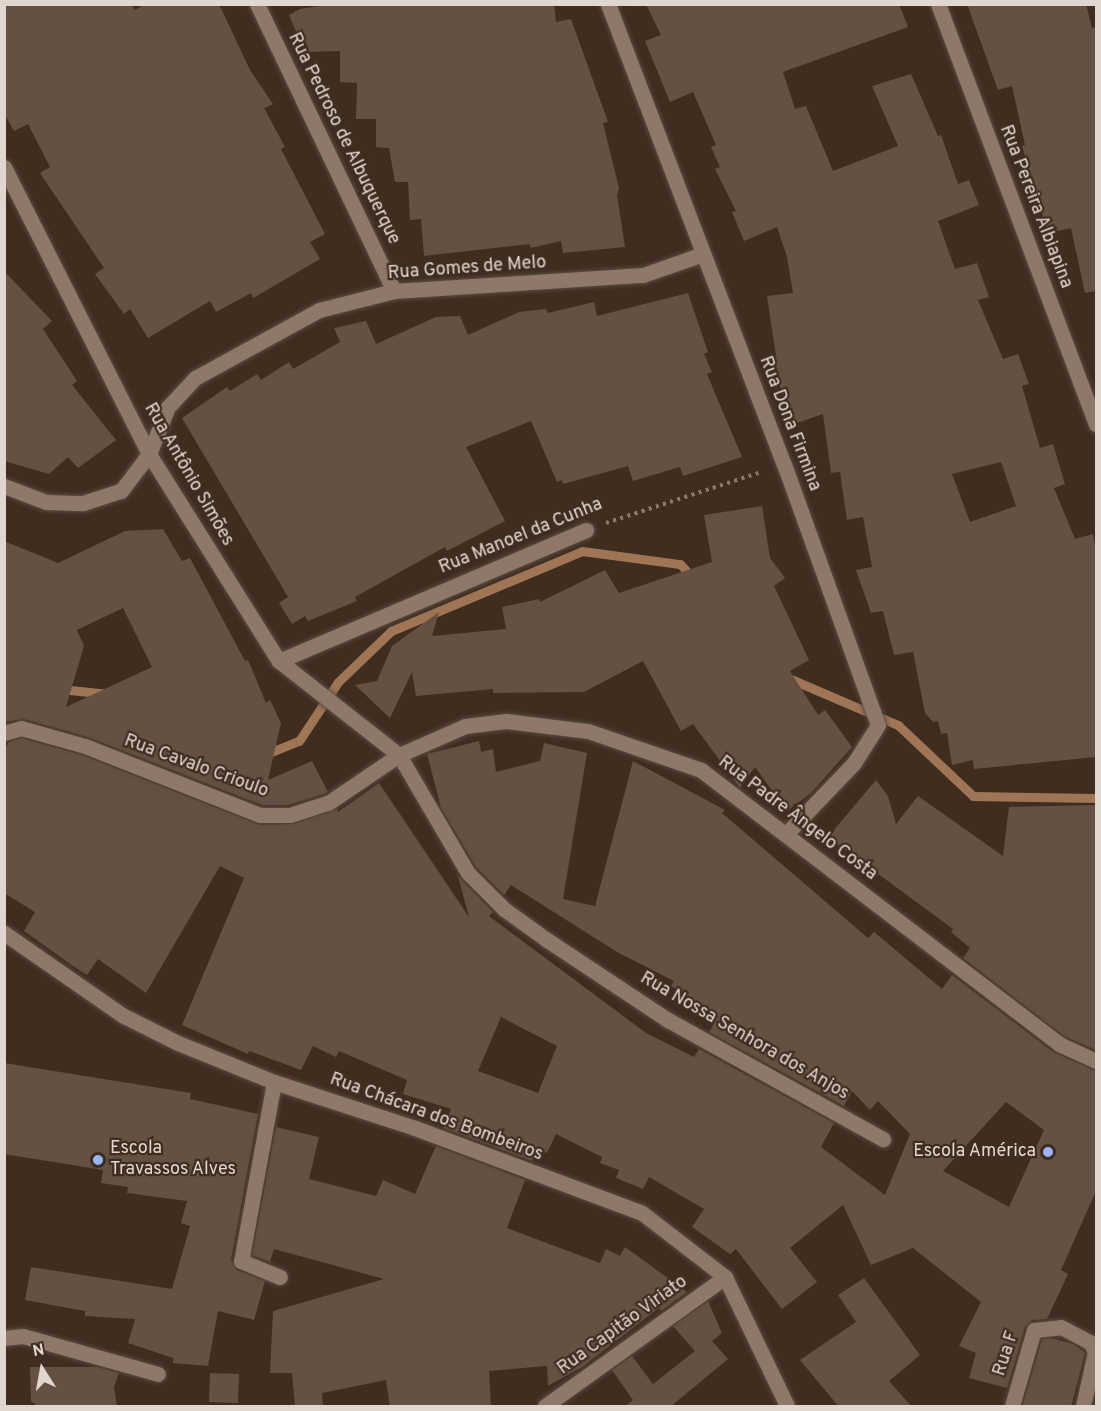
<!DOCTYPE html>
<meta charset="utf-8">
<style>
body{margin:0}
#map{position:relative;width:1101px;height:1411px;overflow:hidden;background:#3f2d20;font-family:Overpass,sans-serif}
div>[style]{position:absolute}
.stream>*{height:9px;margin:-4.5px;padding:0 4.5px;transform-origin:4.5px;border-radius:4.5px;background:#9f7556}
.building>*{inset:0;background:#655143;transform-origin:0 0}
.path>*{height:4px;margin-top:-2px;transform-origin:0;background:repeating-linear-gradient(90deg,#897a6f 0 3px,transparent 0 7.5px)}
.roads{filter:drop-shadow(0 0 2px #5a4b40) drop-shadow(0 0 2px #5a4b40)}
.minor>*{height:15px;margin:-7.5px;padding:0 7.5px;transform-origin:7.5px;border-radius:7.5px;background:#8d7869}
.dots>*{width:16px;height:16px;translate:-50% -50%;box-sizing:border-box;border:3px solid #3f2d20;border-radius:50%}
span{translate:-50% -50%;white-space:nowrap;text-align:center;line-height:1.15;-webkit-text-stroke:4.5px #3f2d20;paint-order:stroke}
.street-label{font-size:18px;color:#e2d7ce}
.poi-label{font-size:18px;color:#e2d7ce}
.left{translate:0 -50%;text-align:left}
.right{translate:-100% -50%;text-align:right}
.frame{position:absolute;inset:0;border:6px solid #e2d7ce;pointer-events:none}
.north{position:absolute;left:12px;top:1339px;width:60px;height:60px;-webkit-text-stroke:4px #3f2d20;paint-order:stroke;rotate:349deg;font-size:16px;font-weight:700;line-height:24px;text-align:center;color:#e2d7ce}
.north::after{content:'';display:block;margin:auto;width:21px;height:27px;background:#e2d7ce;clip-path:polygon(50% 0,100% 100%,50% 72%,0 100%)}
</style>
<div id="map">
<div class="stream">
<i style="left:786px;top:677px;width:122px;rotate:23.2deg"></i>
<i style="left:898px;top:725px;width:103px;rotate:43.4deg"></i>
<i style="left:973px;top:796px;width:123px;rotate:0.9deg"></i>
<i style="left:60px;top:689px;width:49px;rotate:5.8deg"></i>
<i style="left:266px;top:754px;width:35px;rotate:-22deg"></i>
<i style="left:299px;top:741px;width:71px;rotate:-56.5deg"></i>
<i style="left:338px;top:682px;width:74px;rotate:-43.9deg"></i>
<i style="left:391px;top:631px;width:207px;rotate:-22.7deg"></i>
<i style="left:582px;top:551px;width:99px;rotate:7.6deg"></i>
<i style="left:680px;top:564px;width:19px;rotate:47deg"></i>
</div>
<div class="building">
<i style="clip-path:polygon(4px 4px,131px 4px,135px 10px,145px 4px,219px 4px,250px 70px,273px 104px,264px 108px,285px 147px,281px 149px,325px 234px,310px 242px,320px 259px,253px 298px,251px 293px,216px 312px,210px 301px,148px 338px,130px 309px,124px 314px,95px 274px,104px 268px,40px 173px,50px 167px,28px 124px,14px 131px,4px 113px)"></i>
<i style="clip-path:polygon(554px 4px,556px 22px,571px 19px,608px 122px,603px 123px,619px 188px,617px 195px,625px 247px,563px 253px,561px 241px,531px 248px,529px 244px,424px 256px,421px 219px,410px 220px,408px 182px,395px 182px,389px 148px,376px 147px,376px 119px,356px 119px,357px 83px,340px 82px,340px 51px,305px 52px,289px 15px,300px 9px,320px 6px)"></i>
<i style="clip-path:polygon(evenodd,646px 4px,899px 4px,908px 27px,783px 72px,795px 109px,806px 106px,833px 171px,898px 146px,872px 86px,911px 74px,938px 136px,941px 135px,958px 184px,969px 180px,979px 205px,938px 221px,955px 269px,977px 263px,989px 297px,978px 300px,1003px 359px,1018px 354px,1029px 384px,1022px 386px,1040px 448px,1053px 444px,1065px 484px,1054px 488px,1075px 539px,1093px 534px,1096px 551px,1096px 757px,974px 769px,973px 760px,952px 765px,947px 733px,941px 734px,938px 721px,933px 722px,925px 713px,913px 652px,894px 655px,883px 611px,871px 613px,856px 570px,872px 567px,863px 517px,847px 520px,840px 472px,831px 473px,823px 414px,794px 424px,769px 357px,776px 356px,767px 296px,793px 293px,787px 257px,777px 227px,744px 241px,732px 212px,736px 211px,715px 169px,720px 167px,711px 147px,716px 145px,693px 92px,670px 102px,645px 41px,661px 35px,646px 4px,1001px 462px,1016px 506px,970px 522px,952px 474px,1001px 462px)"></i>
<i style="clip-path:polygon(967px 4px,1086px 4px,1092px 28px,1096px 27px,1096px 291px,1085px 293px,1071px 228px,1048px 233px,1022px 146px,1025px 145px,1012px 86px,998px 90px)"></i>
<i style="clip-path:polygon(4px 271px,52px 321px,43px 329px,77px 381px,72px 385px,116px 440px,78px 468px,68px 457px,49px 474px,4px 461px)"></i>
<i style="clip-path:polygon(688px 293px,708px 352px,704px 354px,712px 372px,707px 374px,742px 457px,683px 476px,680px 467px,633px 481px,628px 466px,563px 484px,562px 480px,557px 482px,531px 421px,466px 447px,505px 521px,447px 551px,445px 547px,355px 597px,357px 601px,308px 621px,305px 616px,292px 624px,279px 603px,288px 597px,182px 418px,227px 387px,230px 391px,257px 374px,261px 380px,289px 362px,293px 369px,340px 342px,334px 328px,366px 321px,376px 344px,436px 317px,460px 316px,468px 335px,519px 312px,546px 309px,548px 313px,594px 302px,597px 316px)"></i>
<i style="clip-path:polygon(762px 506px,770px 558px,785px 578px,774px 586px,809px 660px,790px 671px,818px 715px,825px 710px,852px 747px,811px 793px,787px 811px,755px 767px,740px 788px,693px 724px,681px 731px,643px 661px,584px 692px,493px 693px,493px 689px,416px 696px,412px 672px,390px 718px,355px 685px,377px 681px,392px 646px,439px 612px,432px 636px,506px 629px,502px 607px,539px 599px,540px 602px,605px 570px,619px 593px,712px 562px,704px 515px)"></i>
<i style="clip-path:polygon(evenodd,163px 529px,182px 561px,190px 558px,245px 661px,248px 660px,266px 703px,270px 700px,281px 723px,268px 780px,312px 761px,328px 792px,324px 794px,288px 805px,262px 805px,88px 737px,24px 719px,4px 722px,4px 541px,58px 563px,125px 531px,163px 529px,123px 608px,152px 667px,66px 707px,84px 646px,77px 630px,123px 608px)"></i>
<i style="clip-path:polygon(evenodd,21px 738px,82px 755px,260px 825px,293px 824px,337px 809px,338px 812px,379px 783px,469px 917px,458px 876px,493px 912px,489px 916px,646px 1033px,694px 1057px,699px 1049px,834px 1123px,821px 1147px,885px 1195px,910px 1134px,878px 1101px,870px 1110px,852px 1091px,844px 1106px,709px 1032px,718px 1016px,671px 986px,674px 981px,617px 952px,511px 885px,504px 895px,476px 867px,441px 808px,427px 754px,479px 741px,481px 752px,493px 749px,496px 772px,540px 761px,544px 743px,587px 753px,563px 899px,595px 906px,633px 761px,725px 810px,722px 813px,868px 938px,874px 932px,942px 989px,952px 975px,1053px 1052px,1096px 1071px,1096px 1191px,1061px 1270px,1068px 1274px,1047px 1319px,1032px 1320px,1025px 1327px,1007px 1388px,969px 1378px,976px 1353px,959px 1346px,981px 1302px,913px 1248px,871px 1265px,843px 1205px,790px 1248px,817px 1282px,782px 1309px,736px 1249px,730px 1254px,692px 1227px,704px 1209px,649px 1177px,643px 1189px,616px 1178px,619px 1170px,600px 1163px,602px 1157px,556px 1134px,547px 1153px,536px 1149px,532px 1161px,443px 1128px,451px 1109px,403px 1094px,407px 1080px,339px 1051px,336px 1057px,313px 1046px,301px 1070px,249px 1051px,248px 1054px,182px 1025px,244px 878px,220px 866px,146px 993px,98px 959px,87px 975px,73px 966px,24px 931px,35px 912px,4px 893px,4px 750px,9px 742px,21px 738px,501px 1017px,557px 1046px,538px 1093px,478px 1071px,501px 1017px,21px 738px,1006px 1102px,1044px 1130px,1009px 1207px,943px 1171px,1006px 1102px)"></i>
<i style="clip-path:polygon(876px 780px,888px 796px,896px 824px,918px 796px,1003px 856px,1009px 807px,1096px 805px,1096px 1050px,1064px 1036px,963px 958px,970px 948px,951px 932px,953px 929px,828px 837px)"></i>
<i style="clip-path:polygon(4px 1063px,191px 1093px,190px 1099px,258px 1114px,231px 1260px,237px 1270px,265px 1281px,254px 1320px,218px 1311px,208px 1366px,173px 1363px,173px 1358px,128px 1343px,135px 1319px,85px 1316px,85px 1311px,25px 1300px,31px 1267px,172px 1289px,190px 1226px,181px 1223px,187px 1201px,127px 1193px,128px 1187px,101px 1183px,103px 1170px,4px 1154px)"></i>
<i style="clip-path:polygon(276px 1127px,319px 1137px,309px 1179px,376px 1196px,383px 1180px,415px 1194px,436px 1146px,525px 1180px,507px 1228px,600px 1263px,606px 1249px,620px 1256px,625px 1247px,687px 1292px,661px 1311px,659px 1308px,582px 1367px,548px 1386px,547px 1366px,489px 1371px,491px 1407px,390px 1407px,386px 1380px,322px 1393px,323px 1407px,295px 1407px,292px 1373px,270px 1373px,273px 1311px,384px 1279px,274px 1249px,270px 1262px,252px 1255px)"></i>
<i style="clip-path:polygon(864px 1278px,920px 1355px,889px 1381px,912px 1407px,839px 1407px,800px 1360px,856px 1322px,838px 1295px)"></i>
<i style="clip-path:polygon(708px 1301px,722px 1333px,712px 1341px,728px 1359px,670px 1407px,624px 1407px,633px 1400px,612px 1370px,632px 1356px,653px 1384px,695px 1351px,673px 1326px)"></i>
<i style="clip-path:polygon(1050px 1338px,1073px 1344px,1085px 1353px,1071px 1407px,1022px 1407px,1042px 1339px)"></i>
<i style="clip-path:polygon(30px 1367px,97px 1367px,119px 1373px,114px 1387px,117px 1407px,36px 1405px,31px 1401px)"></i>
<i style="left:210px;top:1373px;width:29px;height:29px;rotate:2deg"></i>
</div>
<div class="path">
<i style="left:606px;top:523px;width:163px;rotate:-18.2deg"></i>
</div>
<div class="roads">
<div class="minor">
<i style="left:257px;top:4px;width:318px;rotate:64.5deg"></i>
<i style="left:608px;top:4px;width:493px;rotate:69.1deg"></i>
<i style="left:784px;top:464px;width:277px;rotate:70.2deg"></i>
<i style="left:878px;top:725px;width:45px;rotate:122.3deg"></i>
<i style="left:854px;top:763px;width:98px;rotate:133.8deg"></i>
<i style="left:938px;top:4px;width:449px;rotate:69.4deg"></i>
<i style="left:4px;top:167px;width:322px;rotate:63.2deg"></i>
<i style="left:149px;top:454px;width:244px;rotate:57.9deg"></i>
<i style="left:279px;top:661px;width:152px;rotate:38.1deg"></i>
<i style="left:399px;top:755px;width:137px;rotate:59.7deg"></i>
<i style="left:468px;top:873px;width:51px;rotate:45deg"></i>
<i style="left:504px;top:909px;width:53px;rotate:35.8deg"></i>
<i style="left:547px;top:940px;width:145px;rotate:33.5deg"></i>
<i style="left:668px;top:1020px;width:246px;rotate:29deg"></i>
<i style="left:4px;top:486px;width:45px;rotate:20.9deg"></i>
<i style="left:46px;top:502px;width:37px;rotate:2deg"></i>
<i style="left:83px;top:503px;width:40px;rotate:-18deg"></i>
<i style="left:121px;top:491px;width:46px;rotate:-52.9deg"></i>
<i style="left:149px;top:454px;width:51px;rotate:-68deg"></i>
<i style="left:168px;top:407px;width:40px;rotate:-47deg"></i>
<i style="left:195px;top:378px;width:141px;rotate:-28.7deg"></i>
<i style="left:319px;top:310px;width:77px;rotate:-14.2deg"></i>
<i style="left:394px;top:291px;width:250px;rotate:-3.7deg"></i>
<i style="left:643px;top:275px;width:64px;rotate:-19.3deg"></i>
<i style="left:279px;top:661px;width:334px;rotate:-23.1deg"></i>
<i style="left:4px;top:733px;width:18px;rotate:-16deg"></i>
<i style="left:21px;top:728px;width:66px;rotate:15.7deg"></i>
<i style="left:85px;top:746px;width:188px;rotate:21.5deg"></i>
<i style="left:260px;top:815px;width:30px"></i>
<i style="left:290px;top:815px;width:40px;rotate:-18deg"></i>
<i style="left:328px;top:803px;width:86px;rotate:-34.1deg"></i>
<i style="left:399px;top:755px;width:72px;rotate:-23.7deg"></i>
<i style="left:465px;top:726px;width:41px;rotate:-7deg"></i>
<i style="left:506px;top:721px;width:83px;rotate:7deg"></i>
<i style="left:588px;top:731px;width:120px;rotate:19deg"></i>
<i style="left:701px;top:770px;width:451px;rotate:37.4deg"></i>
<i style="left:1059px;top:1044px;width:41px;rotate:24.7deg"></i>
<i style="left:4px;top:933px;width:144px;rotate:34.8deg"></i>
<i style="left:122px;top:1015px;width:63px;rotate:26.6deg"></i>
<i style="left:178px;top:1043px;width:104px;rotate:22.1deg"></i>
<i style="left:274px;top:1082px;width:148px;rotate:18.1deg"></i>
<i style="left:415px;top:1128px;width:242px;rotate:20.5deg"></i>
<i style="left:642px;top:1213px;width:105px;rotate:37.6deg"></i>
<i style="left:725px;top:1277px;width:143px;rotate:64.3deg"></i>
<i style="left:274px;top:1082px;width:182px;rotate:100.4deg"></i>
<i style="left:241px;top:1261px;width:42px;rotate:22.3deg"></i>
<i style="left:4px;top:1338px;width:19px;rotate:-6deg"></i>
<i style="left:23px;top:1336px;width:140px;rotate:15.7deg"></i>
<i style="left:545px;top:1406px;width:221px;rotate:-35.6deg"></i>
<i style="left:1012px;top:1406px;width:79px;rotate:-73.9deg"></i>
<i style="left:1034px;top:1330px;width:27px;rotate:-6deg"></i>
<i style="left:1061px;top:1327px;width:34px;rotate:28deg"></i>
<i style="left:1091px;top:1343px;width:10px;rotate:66deg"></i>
<i style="left:1095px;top:1352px;width:55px;rotate:102.5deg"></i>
</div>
</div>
<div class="dots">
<i style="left:1048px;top:1152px;background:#99b5fd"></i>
<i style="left:98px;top:1160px;background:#99b5fd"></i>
</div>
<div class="street-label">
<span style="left:343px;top:139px;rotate:64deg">Rua Pedroso de Albuquerque</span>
<span style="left:1035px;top:207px;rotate:69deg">Rua Pereira Albiapina</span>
<span style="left:467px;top:269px;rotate:-4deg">Rua Gomes de Melo</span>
<span style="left:789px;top:424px;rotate:69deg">Rua Dona Firmina</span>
<span style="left:188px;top:475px;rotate:60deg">Rua Antônio Simões</span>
<span style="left:521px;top:537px;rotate:-22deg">Rua Manoel da Cunha</span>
<span style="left:196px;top:767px;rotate:20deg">Rua Cavalo Crioulo</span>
<span style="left:797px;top:819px;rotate:37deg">Rua Padre Ângelo Costa</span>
<span style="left:744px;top:1037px;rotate:30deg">Rua Nossa Senhora dos Anjos</span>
<span style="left:436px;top:1118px;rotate:20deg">Rua Chácara dos Bombeiros</span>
<span style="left:623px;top:1326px;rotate:-36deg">Rua Capitão Viriato</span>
<span style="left:1007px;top:1354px;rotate:-72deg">Rua F</span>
</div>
<div class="poi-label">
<span class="left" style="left:110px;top:1160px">Escola<br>Travassos Alves</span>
<span class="right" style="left:1036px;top:1152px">Escola América</span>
</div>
<div class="frame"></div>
<div class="north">N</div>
</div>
